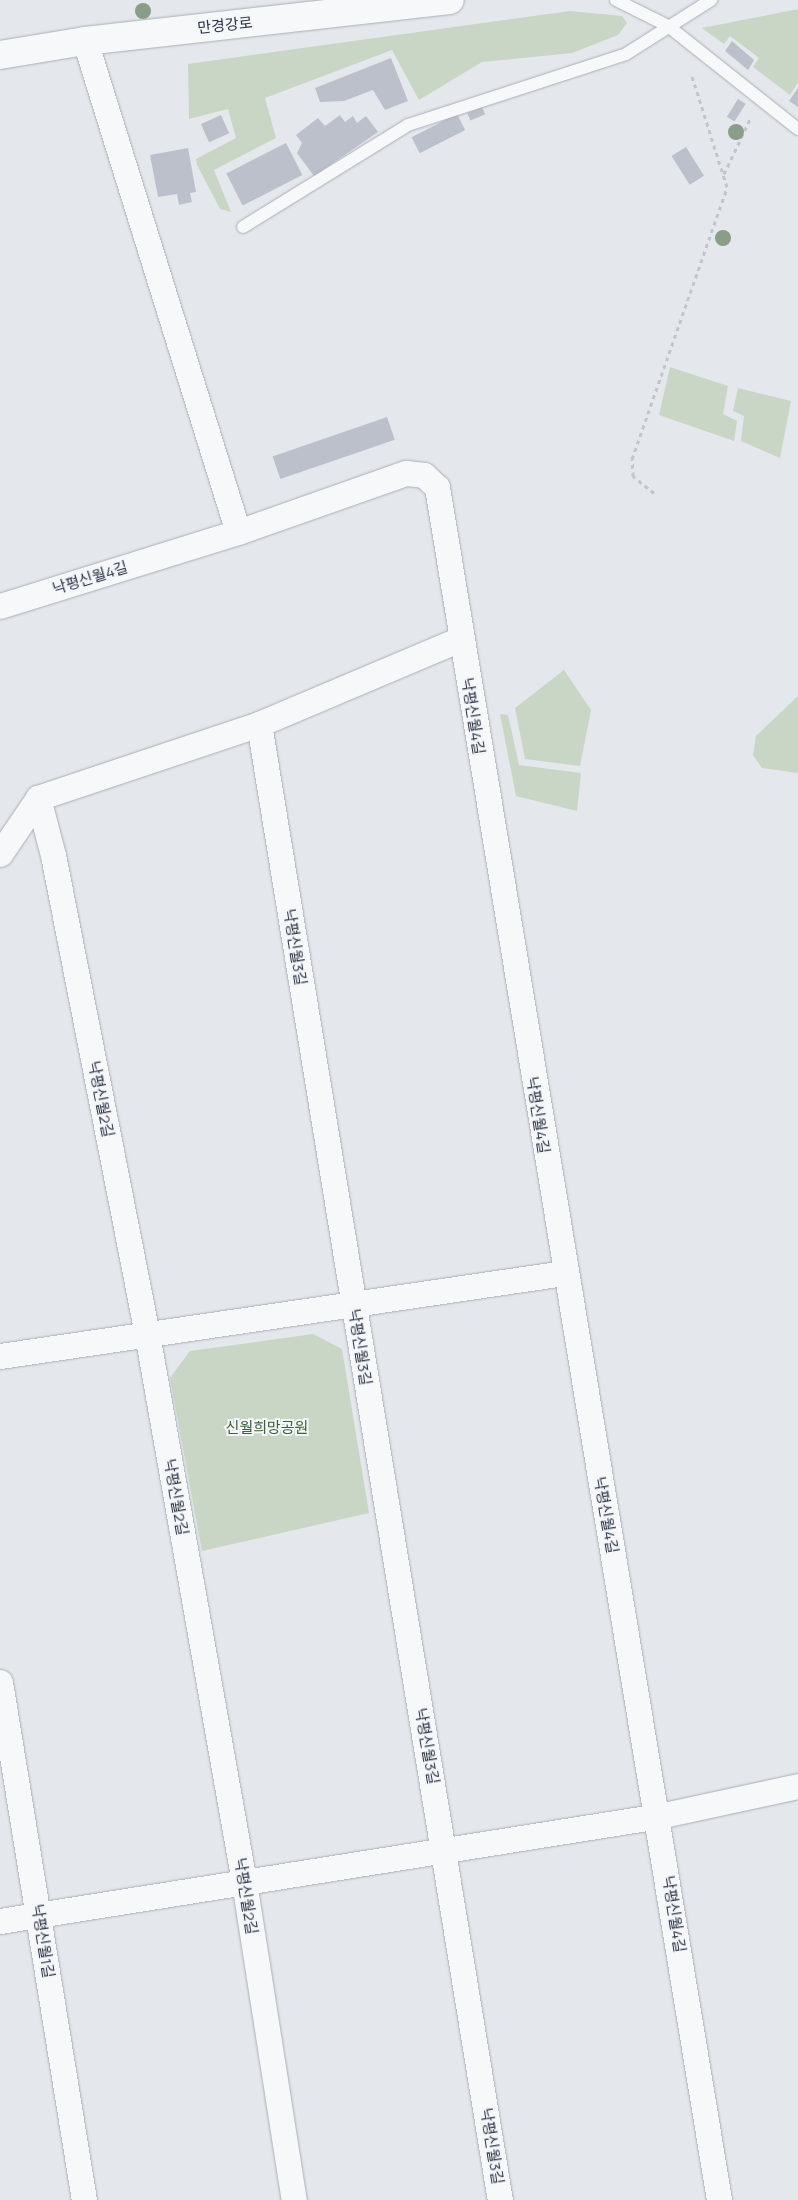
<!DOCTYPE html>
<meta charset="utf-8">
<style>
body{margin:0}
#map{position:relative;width:798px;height:2200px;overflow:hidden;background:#e4e7ec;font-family:Manrope,"Noto Sans KR",sans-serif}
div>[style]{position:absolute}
.green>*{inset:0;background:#c9d6c5}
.building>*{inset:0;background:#bbc0ca;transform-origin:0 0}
.path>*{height:3px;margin-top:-1.5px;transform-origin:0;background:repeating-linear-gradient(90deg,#c2c5cb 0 4px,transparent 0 8px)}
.roads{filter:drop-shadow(0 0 1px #a9aeb7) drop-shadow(0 0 1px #a9aeb7)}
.service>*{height:12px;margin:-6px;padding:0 6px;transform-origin:6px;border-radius:6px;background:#f7f8fa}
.minor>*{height:25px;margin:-12.5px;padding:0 12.5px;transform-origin:12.5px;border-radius:12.5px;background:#f7f8fa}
.tertiary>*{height:28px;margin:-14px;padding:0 14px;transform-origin:14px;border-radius:14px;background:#f7f8fa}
.trees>*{width:16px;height:16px;margin:-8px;border-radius:50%;background:#899d89}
span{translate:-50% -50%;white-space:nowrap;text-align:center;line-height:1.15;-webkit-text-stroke:4px #f4f6f9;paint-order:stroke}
.street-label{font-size:15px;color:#2b3445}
.park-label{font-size:15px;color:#3f6138}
</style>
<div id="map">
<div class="green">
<i style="clip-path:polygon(798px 9px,798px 82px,790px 95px,753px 67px,759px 58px,730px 36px,724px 44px,702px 28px)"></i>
<i style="clip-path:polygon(570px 11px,622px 16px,627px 23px,618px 35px,572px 53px,482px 62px,419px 100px,392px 50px,265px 98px,276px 138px,214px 170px,231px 212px,220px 209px,197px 165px,196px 159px,236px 138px,228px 109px,189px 119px,188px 64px)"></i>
<i style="clip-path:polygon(670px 367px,728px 386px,723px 414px,737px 421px,734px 441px,659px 415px)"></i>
<i style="clip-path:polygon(738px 388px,791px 401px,780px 458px,741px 441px,744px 416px,733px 411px)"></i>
<i style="clip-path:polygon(564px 670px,591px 710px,580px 766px,525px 759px,515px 708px)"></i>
<i style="clip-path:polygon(798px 696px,798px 773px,762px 768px,753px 755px,756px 736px)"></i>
<i style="clip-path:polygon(500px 714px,508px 715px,519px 765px,581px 773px,577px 811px,516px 796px)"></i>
<i style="clip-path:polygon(313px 1334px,342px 1349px,369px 1513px,202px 1551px,170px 1378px,190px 1351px)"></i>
</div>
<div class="building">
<i style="clip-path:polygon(732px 41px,754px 60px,748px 70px,725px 51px)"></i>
<i style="clip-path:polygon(391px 58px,408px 101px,385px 110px,373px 90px,344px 101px,320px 102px,315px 88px)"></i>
<i style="clip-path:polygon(798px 88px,798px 107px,789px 101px)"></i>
<i style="left:738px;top:99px;width:9px;height:21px;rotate:32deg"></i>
<i style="left:482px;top:107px;width:8px;height:16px;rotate:67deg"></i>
<i style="left:457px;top:114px;width:18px;height:51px;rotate:63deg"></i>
<i style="left:221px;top:115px;width:20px;height:22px;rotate:66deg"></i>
<i style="clip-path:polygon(340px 115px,345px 122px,353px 116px,357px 123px,366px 116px,378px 132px,314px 176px,297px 153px,302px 143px,296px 135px,318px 118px,325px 126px)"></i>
<i style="left:286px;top:143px;width:36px;height:67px;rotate:63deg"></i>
<i style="left:686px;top:147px;width:34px;height:17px;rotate:58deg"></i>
<i style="clip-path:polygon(188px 148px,196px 192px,190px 193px,192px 202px,179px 205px,177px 194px,158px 197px,150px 155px)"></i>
<i style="left:387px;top:417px;width:24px;height:121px;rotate:71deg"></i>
</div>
<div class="path">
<i style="left:724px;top:174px;width:61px;rotate:-64.7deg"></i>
<i style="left:654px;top:493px;width:27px;rotate:-141deg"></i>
<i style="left:633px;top:476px;width:17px;rotate:-93deg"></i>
<i style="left:632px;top:459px;width:288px;rotate:-70.7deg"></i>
<i style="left:727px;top:187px;width:116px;rotate:-107.5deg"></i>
</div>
<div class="roads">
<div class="service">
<i style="left:616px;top:0;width:58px;rotate:26.6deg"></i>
<i style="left:668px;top:26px;width:166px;rotate:38.4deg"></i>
<i style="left:243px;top:227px;width:194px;rotate:-31.7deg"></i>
<i style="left:408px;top:125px;width:229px;rotate:-18deg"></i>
<i style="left:626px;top:54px;width:101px;rotate:-32.4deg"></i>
</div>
<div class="minor">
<i style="left:85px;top:41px;width:514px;rotate:72.69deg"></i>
<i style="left:0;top:606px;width:249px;rotate:-17.3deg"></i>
<i style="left:238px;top:532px;width:178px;rotate:-19.4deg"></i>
<i style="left:406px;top:473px;width:18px;rotate:6deg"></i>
<i style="left:424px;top:475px;width:18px;rotate:43deg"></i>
<i style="left:437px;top:487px;width:1736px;rotate:80.65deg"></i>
<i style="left:259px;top:724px;width:218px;rotate:-22.9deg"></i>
<i style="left:38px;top:798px;width:233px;rotate:-18.5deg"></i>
<i style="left:259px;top:724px;width:1496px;rotate:80.73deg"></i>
<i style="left:38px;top:798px;width:59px;rotate:75.3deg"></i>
<i style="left:53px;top:855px;width:488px;rotate:78.9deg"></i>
<i style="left:147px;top:1334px;width:557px;rotate:79.96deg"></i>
<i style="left:244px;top:1882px;width:322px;rotate:81.1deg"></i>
<i style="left:0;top:854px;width:68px;rotate:-55.8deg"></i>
<i style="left:0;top:1356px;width:570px;rotate:-8.37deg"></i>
<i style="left:0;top:1682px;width:525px;rotate:80.79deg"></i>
<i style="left:0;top:1921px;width:667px;rotate:-9.05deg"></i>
<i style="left:659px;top:1816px;width:142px;rotate:-12.2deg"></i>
</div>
<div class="tertiary">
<i style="left:0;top:55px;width:86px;rotate:-9.4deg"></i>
<i style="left:85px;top:41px;width:367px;rotate:-6.4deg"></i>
</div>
</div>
<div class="trees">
<i style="left:143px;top:11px"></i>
<i style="left:736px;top:132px"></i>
<i style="left:723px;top:238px"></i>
</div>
<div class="street-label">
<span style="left:225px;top:25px;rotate:-6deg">만경강로</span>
<span style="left:90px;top:578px;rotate:-17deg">낙평신월4길</span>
<span style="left:473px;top:716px;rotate:81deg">낙평신월4길</span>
<span style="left:295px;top:947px;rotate:81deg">낙평신월3길</span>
<span style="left:101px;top:1099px;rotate:79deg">낙평신월2길</span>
<span style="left:538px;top:1115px;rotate:81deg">낙평신월4길</span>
<span style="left:360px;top:1347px;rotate:81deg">낙평신월3길</span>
<span style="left:176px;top:1497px;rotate:80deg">낙평신월2길</span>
<span style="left:606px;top:1515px;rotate:80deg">낙평신월4길</span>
<span style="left:427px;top:1746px;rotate:80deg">낙평신월3길</span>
<span style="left:246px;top:1896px;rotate:81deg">낙평신월2길</span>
<span style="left:674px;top:1914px;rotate:81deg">낙평신월4길</span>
<span style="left:43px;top:1941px;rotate:81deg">낙평신월1길</span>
<span style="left:492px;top:2146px;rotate:81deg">낙평신월3길</span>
</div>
<div class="park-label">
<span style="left:267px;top:1428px">신월희망공원</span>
</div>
</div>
